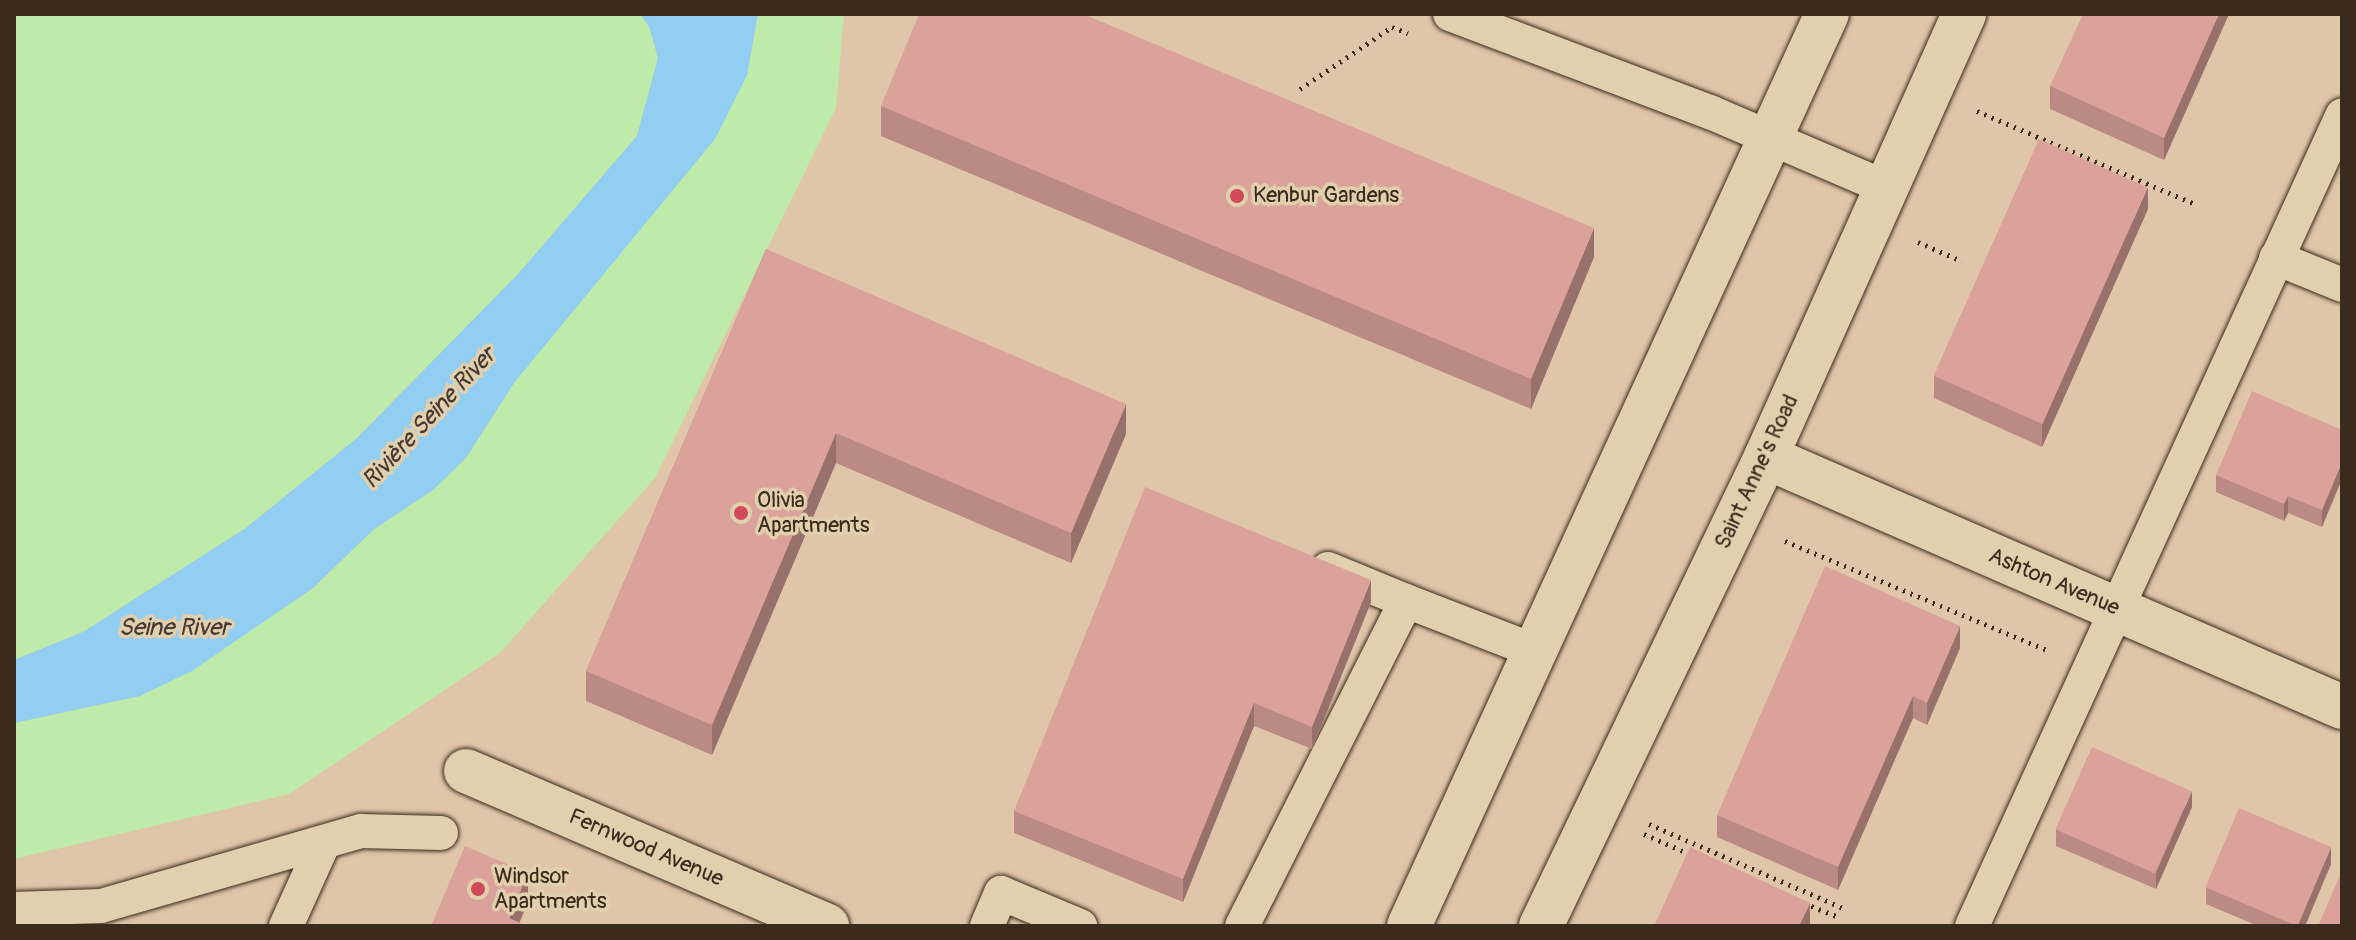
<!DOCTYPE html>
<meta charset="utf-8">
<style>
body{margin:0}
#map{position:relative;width:2356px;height:940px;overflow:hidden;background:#e0c6a9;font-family:Pangolin,sans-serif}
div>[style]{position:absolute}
.green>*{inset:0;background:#beeba9}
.water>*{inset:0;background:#92cdf2}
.path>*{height:5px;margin-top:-2.5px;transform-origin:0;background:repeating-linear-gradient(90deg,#3b2a1e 0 2px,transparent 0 8px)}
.roads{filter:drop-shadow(0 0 2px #3b2a1e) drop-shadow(0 0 2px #3b2a1e)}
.service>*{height:34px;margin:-17px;padding:0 17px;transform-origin:17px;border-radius:17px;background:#e1cfad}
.minor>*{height:44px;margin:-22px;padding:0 22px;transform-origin:22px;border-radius:22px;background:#e1cfad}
.secondary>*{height:44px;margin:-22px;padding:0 22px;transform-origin:22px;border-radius:22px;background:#e1cfad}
.wall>*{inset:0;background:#bc8a85}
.shaded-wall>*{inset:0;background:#99716c}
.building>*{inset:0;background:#dba19b;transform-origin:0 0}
.dots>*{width:22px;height:22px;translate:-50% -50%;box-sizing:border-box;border:4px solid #e1cfad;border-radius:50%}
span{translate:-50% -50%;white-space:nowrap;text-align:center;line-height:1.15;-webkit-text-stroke:7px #e1cfad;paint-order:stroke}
.poi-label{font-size:22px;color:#3b2a1e}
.left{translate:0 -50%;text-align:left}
.street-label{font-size:22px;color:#3b2a1e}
.water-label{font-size:24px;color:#443a33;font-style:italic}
.frame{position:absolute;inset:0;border:16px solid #3b2a1e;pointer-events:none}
</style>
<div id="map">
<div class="green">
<i style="clip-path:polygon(14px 14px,640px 14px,649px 26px,658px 58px,637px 136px,519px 273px,357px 438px,246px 528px,83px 632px,14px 660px)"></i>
<i style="clip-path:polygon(758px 14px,844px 14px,836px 108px,655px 478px,500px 653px,289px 794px,14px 859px,14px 723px,140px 696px,313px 588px,373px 530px,433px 490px,466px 458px,514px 383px,747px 75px)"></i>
</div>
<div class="water">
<i style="clip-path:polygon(640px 14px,758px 14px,747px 75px,715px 139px,514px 383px,466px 458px,433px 490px,373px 530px,313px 588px,192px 671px,140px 696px,14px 723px,14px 660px,83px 632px,246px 528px,357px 438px,519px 273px,637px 136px,658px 58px,649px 26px)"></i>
</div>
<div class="path">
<i style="left:1300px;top:89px;width:111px;rotate:-34deg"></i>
<i style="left:1392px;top:27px;width:17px;rotate:21deg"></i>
<i style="left:1977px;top:111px;width:239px;rotate:23.1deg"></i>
<i style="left:1918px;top:242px;width:48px;rotate:23.4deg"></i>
<i style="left:1785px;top:541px;width:282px;rotate:22.6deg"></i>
<i style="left:1649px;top:824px;width:211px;rotate:23.4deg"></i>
<i style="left:1644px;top:834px;width:52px;rotate:23.6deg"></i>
<i style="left:1804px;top:903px;width:35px;rotate:22deg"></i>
</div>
<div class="roads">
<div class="service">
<i style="left:1450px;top:14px;width:278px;rotate:20.7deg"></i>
<i style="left:1710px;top:112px;width:190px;rotate:23.2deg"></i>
<i style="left:2276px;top:258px;width:71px;rotate:22.2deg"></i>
<i style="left:1328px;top:569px;width:84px;rotate:22.3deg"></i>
<i style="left:14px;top:909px;width:87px;rotate:-2deg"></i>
<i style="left:101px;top:906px;width:271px;rotate:-16.1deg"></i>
<i style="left:361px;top:831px;width:80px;rotate:1.4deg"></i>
<i style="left:286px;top:926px;width:92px;rotate:-65.7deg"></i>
<i style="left:987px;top:926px;width:36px;rotate:-67deg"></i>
<i style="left:1001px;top:893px;width:86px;rotate:22.7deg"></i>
<i style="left:1242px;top:926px;width:364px;rotate:-63.2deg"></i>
<i style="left:1406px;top:601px;width:138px;rotate:21.2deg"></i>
<i style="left:1972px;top:926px;width:891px;rotate:-65.45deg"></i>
</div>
<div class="minor">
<i style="left:1766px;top:457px;width:628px;rotate:23.46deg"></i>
<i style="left:466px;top:771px;width:393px;rotate:23.2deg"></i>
</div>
<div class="secondary">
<i style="left:1409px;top:926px;width:1003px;rotate:-65.38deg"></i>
<i style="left:1541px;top:926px;width:520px;rotate:-64.37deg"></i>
<i style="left:1766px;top:457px;width:485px;rotate:-65.9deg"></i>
</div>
</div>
<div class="wall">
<i style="clip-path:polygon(2229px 14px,2164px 160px,2050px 109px,2050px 86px)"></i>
<i style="clip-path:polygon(881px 106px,1594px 257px,1531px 409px,881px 136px)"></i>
<i style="clip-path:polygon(2148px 209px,2042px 447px,1934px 398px,1934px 376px)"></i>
<i style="clip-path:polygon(766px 249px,1126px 434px,1071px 563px,836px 463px,712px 755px,586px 701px,586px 671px)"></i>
<i style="clip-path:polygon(2342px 430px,2322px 527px,2288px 513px,2284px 521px,2216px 492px,2216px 475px)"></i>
<i style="clip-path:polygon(1371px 602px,1312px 749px,1254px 726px,1183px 902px,1014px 833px,1014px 811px)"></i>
<i style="clip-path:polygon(1960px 648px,1927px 725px,1913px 718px,1838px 890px,1717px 837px,1717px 815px)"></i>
<i style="clip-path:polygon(2192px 807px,2156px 889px,2056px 846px,2056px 829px)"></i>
<i style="clip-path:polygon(2331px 864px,2305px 926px,2258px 926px,2206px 904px,2206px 887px)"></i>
</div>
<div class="shaded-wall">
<i style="clip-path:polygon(2219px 14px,2229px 14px,2164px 160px,2164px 138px)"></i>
<i style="clip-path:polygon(2148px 187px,2148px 209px,2042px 447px,2042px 425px)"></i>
<i style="clip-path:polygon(1594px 228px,1594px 257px,1531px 409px,1531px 379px)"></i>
<i style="clip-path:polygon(1126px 404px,1126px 434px,1071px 563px,1071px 533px)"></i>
<i style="clip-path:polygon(836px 433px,836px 463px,712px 755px,712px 725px)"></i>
<i style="clip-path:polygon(2342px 462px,2342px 479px,2322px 527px,2322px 510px)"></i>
<i style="clip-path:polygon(2288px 496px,2288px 513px,2284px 521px,2284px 504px)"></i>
<i style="clip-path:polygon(1371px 580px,1371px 602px,1312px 749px,1312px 727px)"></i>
<i style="clip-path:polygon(1960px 626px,1960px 648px,1927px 725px,1927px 703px)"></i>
<i style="clip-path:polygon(1913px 696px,1913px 718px,1838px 890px,1838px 867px)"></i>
<i style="clip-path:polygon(1254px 703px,1254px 726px,1183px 902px,1183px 879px)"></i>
<i style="clip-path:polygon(2192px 791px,2192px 807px,2156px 889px,2156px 873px)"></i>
<i style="clip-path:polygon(2331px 847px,2331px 864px,2305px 926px,2298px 926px)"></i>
<i style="clip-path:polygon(528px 873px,528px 902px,518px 926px,509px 918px)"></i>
<i style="clip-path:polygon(1810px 903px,1810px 926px,1799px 926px)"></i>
</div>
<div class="building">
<i style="clip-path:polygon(919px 14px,1083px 14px,1594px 228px,1531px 379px,881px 106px)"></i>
<i style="clip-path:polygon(2083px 14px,2219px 14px,2164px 138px,2050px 86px)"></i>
<i style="left:2039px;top:139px;width:119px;height:259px;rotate:24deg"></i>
<i style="clip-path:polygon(766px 249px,1126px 404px,1071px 533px,836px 433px,712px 725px,586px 671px)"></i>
<i style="clip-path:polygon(2252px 391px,2342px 430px,2342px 462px,2322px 510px,2288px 496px,2284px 504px,2216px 475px)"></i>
<i style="clip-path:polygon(1145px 487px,1371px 580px,1312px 727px,1254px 703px,1183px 879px,1014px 811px)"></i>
<i style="clip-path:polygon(1825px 566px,1960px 626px,1927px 703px,1913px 696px,1838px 867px,1717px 815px)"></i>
<i style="left:2092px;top:747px;width:109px;height:90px;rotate:24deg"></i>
<i style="left:2239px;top:808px;width:100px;height:86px;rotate:23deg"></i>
<i style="clip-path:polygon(465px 846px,528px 873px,509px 918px,527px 926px,431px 926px)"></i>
<i style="clip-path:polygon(1690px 847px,1810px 903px,1799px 926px,1654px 926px)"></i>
<i style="clip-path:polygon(2342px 871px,2342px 926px,2318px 926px)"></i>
</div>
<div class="dots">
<i style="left:1237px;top:196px;background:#d1495b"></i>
<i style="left:741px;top:513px;background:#d1495b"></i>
<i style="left:478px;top:889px;background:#d1495b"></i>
</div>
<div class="poi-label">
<span class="left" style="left:1253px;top:196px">Kenbur Gardens</span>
<span class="left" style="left:757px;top:513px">Olivia<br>Apartments</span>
<span class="left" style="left:494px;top:889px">Windsor<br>Apartments</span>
</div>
<div class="street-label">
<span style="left:1757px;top:472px;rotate:-65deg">Saint Anne's Road</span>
<span style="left:2054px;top:582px;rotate:23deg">Ashton Avenue</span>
<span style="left:646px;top:848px;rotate:23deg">Fernwood Avenue</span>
</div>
<div class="water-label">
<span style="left:429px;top:418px;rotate:-47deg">Rivière Seine River</span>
<span style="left:174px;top:628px">Seine River</span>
</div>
<div class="frame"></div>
</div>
